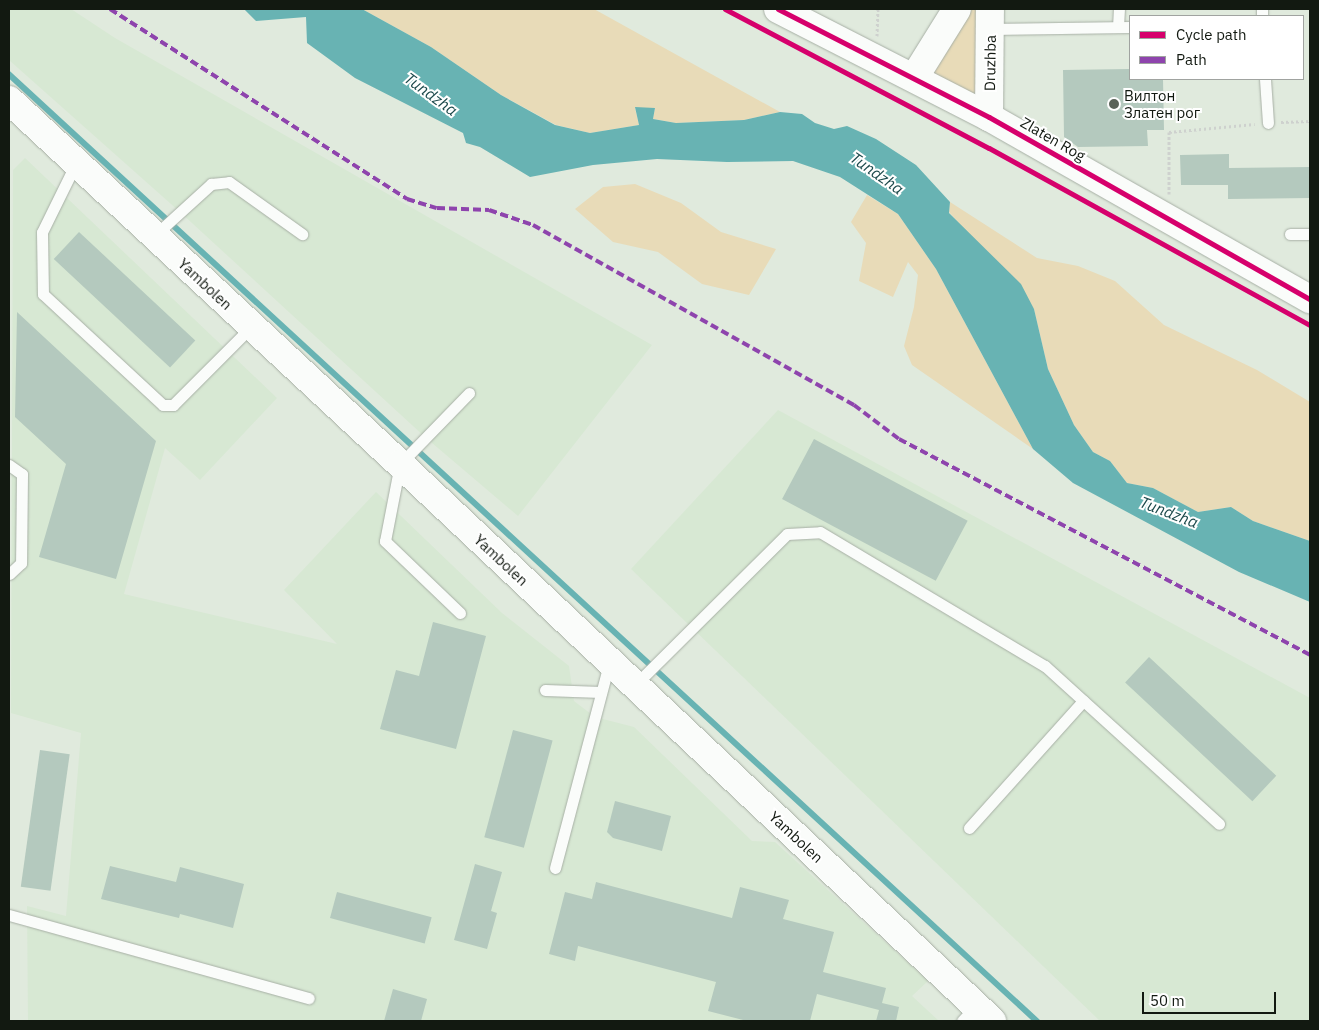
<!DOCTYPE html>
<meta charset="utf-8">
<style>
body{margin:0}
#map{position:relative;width:1319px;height:1030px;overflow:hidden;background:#e0eadd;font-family:"IBM Plex Sans",sans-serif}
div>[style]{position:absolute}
.built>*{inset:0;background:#d7e8d3}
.green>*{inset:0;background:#e8dbb8}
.water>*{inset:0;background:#68b3b3}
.stream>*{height:5.5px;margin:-2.75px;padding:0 2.75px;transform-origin:2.75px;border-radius:2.75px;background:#68b3b3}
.building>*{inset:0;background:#b4c9be;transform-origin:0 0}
.path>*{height:3px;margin-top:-1.5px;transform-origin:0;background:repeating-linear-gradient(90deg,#ced1ce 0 2.5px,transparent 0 5px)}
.roads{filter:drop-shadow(0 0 1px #a7afa5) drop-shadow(0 0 1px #a7afa5)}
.lane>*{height:11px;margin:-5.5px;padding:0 5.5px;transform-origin:5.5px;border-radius:5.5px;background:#fafcfa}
.secondary>*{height:28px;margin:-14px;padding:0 14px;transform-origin:14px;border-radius:14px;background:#fafcfa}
.quiet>*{height:4px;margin-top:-2px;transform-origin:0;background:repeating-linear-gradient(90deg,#8e44ad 0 8px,transparent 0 12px)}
.cycleway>*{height:5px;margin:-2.5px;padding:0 2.5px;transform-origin:2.5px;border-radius:2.5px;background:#d6006c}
.dots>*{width:14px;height:14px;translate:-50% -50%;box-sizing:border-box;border:2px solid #fff;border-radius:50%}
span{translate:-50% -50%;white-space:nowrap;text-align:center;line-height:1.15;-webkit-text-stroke:4px #fff;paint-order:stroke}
.street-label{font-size:15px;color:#121911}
.poi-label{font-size:15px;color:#121911}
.left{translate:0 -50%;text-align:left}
.water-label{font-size:16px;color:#1d4a4c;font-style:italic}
.frame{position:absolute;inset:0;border:10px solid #121911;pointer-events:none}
.legend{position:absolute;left:1129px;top:15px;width:175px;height:65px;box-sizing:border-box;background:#fff;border:1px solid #a0a3a0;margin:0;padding:6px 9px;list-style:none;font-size:15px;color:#121911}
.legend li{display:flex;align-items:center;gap:10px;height:25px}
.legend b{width:25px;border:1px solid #a0a3a0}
.scale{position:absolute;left:1142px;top:992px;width:134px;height:22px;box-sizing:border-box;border:2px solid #121911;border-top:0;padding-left:6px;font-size:15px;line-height:18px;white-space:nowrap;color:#121911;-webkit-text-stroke:4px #fff;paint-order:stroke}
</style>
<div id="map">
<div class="built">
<i style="clip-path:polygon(9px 9px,71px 9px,115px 38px,652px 345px,518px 516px,425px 437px,180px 212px,9px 60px)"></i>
<i style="clip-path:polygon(25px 158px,277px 398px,200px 480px,165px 448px,124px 594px,337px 644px,284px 590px,376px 492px,502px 613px,569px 666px,574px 701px,595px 717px,634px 727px,752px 841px,775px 842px,928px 981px,912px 996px,939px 1021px,28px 1021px,27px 906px,66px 916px,81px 733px,11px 713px,13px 170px)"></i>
<i style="clip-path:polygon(778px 410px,1310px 698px,1310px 1021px,1100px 1021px,631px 569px)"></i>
</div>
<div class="green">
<i style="clip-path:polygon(362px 9px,594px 9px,780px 112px,744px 120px,676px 123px,653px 119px,655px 108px,635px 108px,639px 125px,590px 133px,556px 125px,501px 95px,431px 47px)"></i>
<i style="clip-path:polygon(957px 9px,990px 9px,989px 117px,914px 78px)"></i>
<i style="clip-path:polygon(635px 184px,681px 203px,721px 232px,776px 249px,749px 295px,702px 284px,658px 252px,613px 242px,575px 209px,603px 187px)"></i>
<i style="clip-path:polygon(867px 195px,898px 214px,936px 269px,1033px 449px,912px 365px,904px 346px,914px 307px,918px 275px,908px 262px,893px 297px,859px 281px,866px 243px,851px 222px)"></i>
<i style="clip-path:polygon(950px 202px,1037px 258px,1078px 266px,1115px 281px,1164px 325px,1257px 370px,1310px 402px,1310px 541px,1253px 521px,1231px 507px,1198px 512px,1153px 488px,1127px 483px,1110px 461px,1093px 452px,1074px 425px,1048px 369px,1034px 309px,949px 212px)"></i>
</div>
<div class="water">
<i style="clip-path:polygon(244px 9px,362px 9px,431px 47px,501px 95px,555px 125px,590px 133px,639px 125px,635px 107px,655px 108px,653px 119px,676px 123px,744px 120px,780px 112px,802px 114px,815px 123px,834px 129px,847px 126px,876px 139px,916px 165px,950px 202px,949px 213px,1021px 284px,1034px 309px,1048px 369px,1074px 425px,1093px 452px,1110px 461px,1127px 483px,1153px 488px,1198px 512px,1231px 507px,1253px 521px,1310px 541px,1310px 602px,1239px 572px,1073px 483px,1033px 449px,936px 269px,898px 214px,840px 177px,793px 161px,727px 162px,657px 159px,593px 165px,530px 177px,480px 147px,466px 143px,463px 133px,355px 78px,307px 43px,306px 17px,256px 21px)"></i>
</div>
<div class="stream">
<i style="left:9px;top:74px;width:1398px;rotate:42.65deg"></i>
</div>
<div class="building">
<i style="clip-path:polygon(1130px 69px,1130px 79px,1163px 79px,1164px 130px,1147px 130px,1148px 146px,1078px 147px,1064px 137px,1063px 70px)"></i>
<i style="clip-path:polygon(1229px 154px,1229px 168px,1310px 167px,1310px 198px,1228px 199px,1228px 185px,1181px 185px,1180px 155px)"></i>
<i style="left:79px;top:232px;width:159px;height:37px;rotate:43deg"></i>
<i style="clip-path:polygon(17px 312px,156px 441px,116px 579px,39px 557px,66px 464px,15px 417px)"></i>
<i style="left:814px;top:439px;width:174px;height:68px;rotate:28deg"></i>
<i style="clip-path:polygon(433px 622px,486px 636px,456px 749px,380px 729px,396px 670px,419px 676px)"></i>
<i style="left:1149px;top:657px;width:174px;height:35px;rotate:43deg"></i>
<i style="left:513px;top:730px;width:41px;height:111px;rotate:15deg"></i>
<i style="left:40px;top:750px;width:30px;height:138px;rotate:8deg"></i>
<i style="clip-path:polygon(615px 801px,671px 816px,662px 851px,613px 838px,607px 832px)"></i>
<i style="clip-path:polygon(475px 864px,502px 872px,491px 911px,497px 913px,487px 949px,454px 940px)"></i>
<i style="clip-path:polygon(110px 866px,176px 882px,180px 867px,244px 884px,233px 928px,180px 914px,179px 918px,101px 899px)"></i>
<i style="clip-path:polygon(596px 882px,732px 918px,740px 887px,789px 900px,783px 919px,834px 932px,823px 972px,886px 988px,882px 1003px,899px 1007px,896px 1021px,876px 1021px,879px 1010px,817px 994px,810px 1021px,747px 1021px,708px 1011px,716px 982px,578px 946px,575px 961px,549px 954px,565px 892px,592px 899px)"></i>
<i style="left:337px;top:892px;width:98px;height:27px;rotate:15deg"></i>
<i style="clip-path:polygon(393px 989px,427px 999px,421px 1021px,384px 1021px)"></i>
</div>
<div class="path">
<i style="left:877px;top:36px;width:27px;rotate:-88deg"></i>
<i style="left:1281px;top:122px;width:29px;rotate:-2deg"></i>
<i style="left:1169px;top:194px;width:62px;rotate:-90deg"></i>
<i style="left:1169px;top:132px;width:86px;rotate:-5.3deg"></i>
</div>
<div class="roads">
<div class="lane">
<i style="left:1262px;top:9px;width:7px;rotate:90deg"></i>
<i style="left:1118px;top:27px;width:18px;rotate:-87deg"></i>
<i style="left:990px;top:29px;width:140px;rotate:-0.8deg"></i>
<i style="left:1265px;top:79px;width:44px;rotate:86.1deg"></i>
<i style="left:76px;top:163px;width:77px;rotate:116.2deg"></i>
<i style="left:42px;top:232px;width:62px;rotate:89.1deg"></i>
<i style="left:43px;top:294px;width:163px;rotate:42.8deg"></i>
<i style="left:163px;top:405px;width:10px"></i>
<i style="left:173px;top:405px;width:110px;rotate:-45deg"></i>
<i style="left:1290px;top:234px;width:20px"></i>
<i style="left:155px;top:235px;width:76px;rotate:-42.3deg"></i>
<i style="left:211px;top:184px;width:18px;rotate:-6deg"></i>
<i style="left:229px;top:182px;width:90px;rotate:35.5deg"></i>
<i style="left:9px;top:465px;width:16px;rotate:35deg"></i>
<i style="left:22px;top:474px;width:89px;rotate:90.6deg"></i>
<i style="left:21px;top:563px;width:16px;rotate:137deg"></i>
<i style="left:460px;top:613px;width:104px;rotate:-136.2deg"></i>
<i style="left:385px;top:541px;width:78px;rotate:-79deg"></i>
<i style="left:400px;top:464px;width:99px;rotate:-45.8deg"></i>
<i style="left:635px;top:685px;width:214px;rotate:-44.8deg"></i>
<i style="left:787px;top:534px;width:33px;rotate:-3deg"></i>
<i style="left:820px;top:532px;width:262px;rotate:30.8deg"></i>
<i style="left:1045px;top:666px;width:235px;rotate:42.2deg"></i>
<i style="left:545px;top:690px;width:56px;rotate:2deg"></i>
<i style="left:969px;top:828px;width:171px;rotate:-48.1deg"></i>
<i style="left:555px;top:868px;width:212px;rotate:-75.2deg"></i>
<i style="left:9px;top:915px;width:311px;rotate:15.5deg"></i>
<i style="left:962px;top:1021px;width:21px;rotate:-47deg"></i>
</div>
<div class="secondary">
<i style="left:778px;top:9px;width:237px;rotate:27.1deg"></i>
<i style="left:989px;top:117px;width:369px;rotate:29.6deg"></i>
<i style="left:914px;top:78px;width:81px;rotate:-58.1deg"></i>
<i style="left:9px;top:100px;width:534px;rotate:42.95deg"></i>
<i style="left:400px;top:464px;width:813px;rotate:43.26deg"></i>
<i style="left:989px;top:117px;width:108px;rotate:-89.5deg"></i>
</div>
</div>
<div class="quiet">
<i style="left:110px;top:9px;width:353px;rotate:32.6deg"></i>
<i style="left:407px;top:199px;width:31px;rotate:17deg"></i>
<i style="left:437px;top:208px;width:52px;rotate:2.2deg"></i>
<i style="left:489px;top:210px;width:46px;rotate:18.8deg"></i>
<i style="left:533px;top:225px;width:368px;rotate:29.3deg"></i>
<i style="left:854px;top:405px;width:56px;rotate:37.1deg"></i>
<i style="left:899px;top:439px;width:464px;rotate:27.7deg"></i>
</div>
<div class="cycleway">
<i style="left:725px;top:9px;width:298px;rotate:27.8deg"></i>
<i style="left:989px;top:148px;width:367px;rotate:28.9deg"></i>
<i style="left:778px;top:9px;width:237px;rotate:27.1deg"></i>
<i style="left:989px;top:117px;width:369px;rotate:29.6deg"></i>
</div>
<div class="dots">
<i style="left:1114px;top:104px;background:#5a6258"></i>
</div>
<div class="street-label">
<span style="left:990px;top:63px;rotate:-89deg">Druzhba</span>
<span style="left:1053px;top:139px;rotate:30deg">Zlaten Rog</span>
<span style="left:205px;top:284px;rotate:43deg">Yambolen</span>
<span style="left:501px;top:560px;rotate:43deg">Yambolen</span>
<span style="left:796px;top:837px;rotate:43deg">Yambolen</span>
</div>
<div class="poi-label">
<span class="left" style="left:1124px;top:104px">Вилтон<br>Златен рог</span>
</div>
<div class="water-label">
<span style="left:431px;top:94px;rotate:36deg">Tundzha</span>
<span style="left:877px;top:173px;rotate:35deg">Tundzha</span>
<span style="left:1169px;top:512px;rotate:21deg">Tundzha</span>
</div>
<div class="frame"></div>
<ul class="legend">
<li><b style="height:6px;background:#d6006c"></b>Cycle path</li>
<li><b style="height:6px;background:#8e44ad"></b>Path</li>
</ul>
<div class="scale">50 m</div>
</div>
